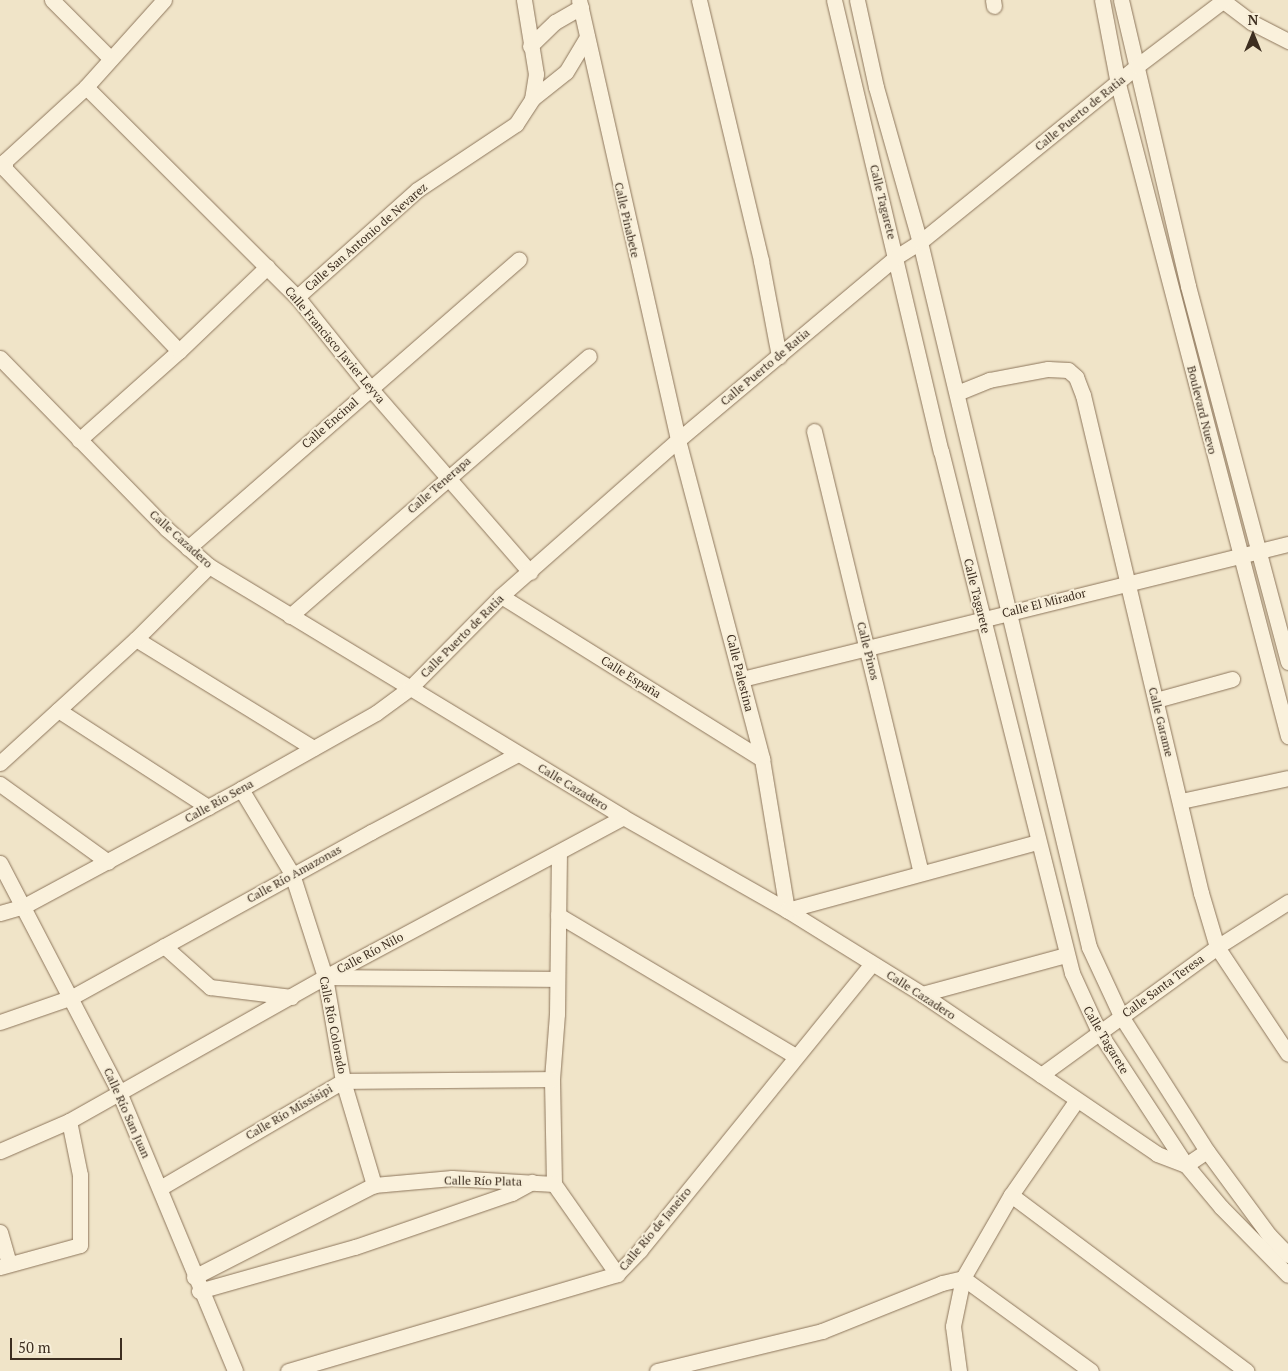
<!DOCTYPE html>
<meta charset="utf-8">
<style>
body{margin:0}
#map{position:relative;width:1288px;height:1371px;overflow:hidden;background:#f0e4c8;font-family:"PT Serif",serif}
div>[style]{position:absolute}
.roads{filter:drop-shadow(0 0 1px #8d765c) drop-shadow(0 0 1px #8d765c)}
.minor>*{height:15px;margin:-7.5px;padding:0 7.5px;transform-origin:7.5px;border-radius:7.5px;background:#faf1dc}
span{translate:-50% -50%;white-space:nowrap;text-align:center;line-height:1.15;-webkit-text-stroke:4px #f7eed8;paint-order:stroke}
.street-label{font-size:12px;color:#3d2e20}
.north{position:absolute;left:1228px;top:10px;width:50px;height:50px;-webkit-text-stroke:4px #f7eed8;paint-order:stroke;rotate:0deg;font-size:14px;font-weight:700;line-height:20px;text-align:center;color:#3d2e20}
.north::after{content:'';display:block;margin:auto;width:18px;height:22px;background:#3d2e20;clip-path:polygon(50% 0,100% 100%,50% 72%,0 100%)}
.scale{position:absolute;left:10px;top:1338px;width:112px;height:22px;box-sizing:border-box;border:2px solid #3d2e20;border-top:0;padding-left:6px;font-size:15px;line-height:18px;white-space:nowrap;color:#3d2e20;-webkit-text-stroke:4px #f7eed8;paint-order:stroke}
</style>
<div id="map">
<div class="roads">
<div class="minor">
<i style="left:52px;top:0;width:83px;rotate:45deg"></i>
<i style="left:164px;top:0;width:117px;rotate:131.9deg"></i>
<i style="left:86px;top:87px;width:110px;rotate:137.6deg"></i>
<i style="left:5px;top:161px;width:8px;rotate:90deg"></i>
<i style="left:5px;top:169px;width:252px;rotate:46.3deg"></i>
<i style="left:524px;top:0;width:75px;rotate:80.8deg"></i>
<i style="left:536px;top:74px;width:25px;rotate:99deg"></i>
<i style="left:579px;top:0;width:451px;rotate:77.3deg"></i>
<i style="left:678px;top:440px;width:330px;rotate:75.2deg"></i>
<i style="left:762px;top:759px;width:153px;rotate:80.6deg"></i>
<i style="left:699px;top:0;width:268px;rotate:76.6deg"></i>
<i style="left:761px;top:261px;width:97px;rotate:79.3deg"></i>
<i style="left:834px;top:0;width:464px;rotate:76.7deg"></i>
<i style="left:941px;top:451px;width:538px;rotate:75.91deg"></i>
<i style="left:1072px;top:973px;width:65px;rotate:65.4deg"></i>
<i style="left:1099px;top:1032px;width:159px;rotate:56.8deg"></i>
<i style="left:1186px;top:1165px;width:55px;rotate:50.2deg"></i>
<i style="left:1221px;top:1207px;width:95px;rotate:45.4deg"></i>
<i style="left:857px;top:0;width:89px;rotate:77.7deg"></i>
<i style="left:876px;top:87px;width:161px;rotate:74.2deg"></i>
<i style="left:920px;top:242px;width:725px;rotate:76.52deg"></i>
<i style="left:1089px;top:947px;width:76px;rotate:65.1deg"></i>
<i style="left:1121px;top:1016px;width:160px;rotate:57.5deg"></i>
<i style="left:1207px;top:1151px;width:104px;rotate:53.6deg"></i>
<i style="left:1269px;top:1235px;width:28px;rotate:46deg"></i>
<i style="left:993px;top:0;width:6px;rotate:81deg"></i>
<i style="left:1102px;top:0;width:86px;rotate:79.2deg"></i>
<i style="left:1118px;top:84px;width:674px;rotate:75.39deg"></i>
<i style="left:1121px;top:0;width:294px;rotate:76.8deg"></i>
<i style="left:1188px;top:286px;width:389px;rotate:75.1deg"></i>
<i style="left:1222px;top:0;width:36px;rotate:37deg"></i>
<i style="left:1251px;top:22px;width:42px;rotate:27.2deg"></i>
<i style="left:530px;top:46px;width:35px;rotate:-44deg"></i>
<i style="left:555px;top:22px;width:30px;rotate:-30deg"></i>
<i style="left:86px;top:87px;width:298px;rotate:44.9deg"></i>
<i style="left:297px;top:297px;width:117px;rotate:51.3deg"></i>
<i style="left:370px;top:388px;width:244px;rotate:49deg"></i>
<i style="left:297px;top:297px;width:161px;rotate:-41.7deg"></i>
<i style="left:417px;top:190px;width:119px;rotate:-33.7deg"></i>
<i style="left:516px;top:124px;width:30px;rotate:-57deg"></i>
<i style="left:532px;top:99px;width:43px;rotate:-38.5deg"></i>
<i style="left:566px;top:72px;width:41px;rotate:-59deg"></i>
<i style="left:0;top:358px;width:239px;rotate:45.7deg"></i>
<i style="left:167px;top:529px;width:56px;rotate:41.4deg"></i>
<i style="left:209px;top:566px;width:484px;rotate:31.2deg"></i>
<i style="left:623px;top:817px;width:189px;rotate:29.6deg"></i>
<i style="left:787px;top:910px;width:159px;rotate:31.9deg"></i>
<i style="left:922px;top:994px;width:284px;rotate:34.2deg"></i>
<i style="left:1157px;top:1154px;width:31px;rotate:21deg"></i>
<i style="left:1186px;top:1165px;width:25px;rotate:-34deg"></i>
<i style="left:957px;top:393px;width:35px;rotate:-22deg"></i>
<i style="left:989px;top:380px;width:60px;rotate:-10.6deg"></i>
<i style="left:1048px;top:369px;width:20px;rotate:3deg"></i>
<i style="left:1068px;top:370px;width:11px;rotate:41deg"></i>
<i style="left:1076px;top:377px;width:19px;rotate:69deg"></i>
<i style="left:1083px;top:395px;width:512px;rotate:76.67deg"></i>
<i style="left:1201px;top:893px;width:56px;rotate:73.5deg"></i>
<i style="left:1217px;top:947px;width:128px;rotate:56.4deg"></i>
<i style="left:814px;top:431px;width:454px;rotate:76.4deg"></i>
<i style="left:79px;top:440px;width:134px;rotate:-41.7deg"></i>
<i style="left:179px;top:351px;width:122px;rotate:-43.7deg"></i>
<i style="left:188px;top:548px;width:439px;rotate:-41.1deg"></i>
<i style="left:501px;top:596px;width:308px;rotate:32deg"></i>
<i style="left:290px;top:616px;width:396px;rotate:-41deg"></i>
<i style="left:136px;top:639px;width:208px;rotate:31.6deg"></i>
<i style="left:742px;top:679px;width:562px;rotate:-13.89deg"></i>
<i style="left:1156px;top:700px;width:79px;rotate:-15.4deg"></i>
<i style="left:58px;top:710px;width:179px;rotate:32.9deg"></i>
<i style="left:0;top:763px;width:184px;rotate:-42.4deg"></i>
<i style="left:136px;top:639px;width:103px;rotate:-45deg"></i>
<i style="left:0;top:784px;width:133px;rotate:35.8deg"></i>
<i style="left:241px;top:789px;width:99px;rotate:59deg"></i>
<i style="left:292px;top:874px;width:108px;rotate:72.2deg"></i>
<i style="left:325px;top:977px;width:106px;rotate:80.2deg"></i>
<i style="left:343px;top:1081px;width:109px;rotate:73.4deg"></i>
<i style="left:1181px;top:801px;width:109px;rotate:-12.1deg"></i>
<i style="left:0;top:863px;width:258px;rotate:62.5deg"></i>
<i style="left:119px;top:1092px;width:302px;rotate:67.4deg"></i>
<i style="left:787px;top:910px;width:260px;rotate:-15.2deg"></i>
<i style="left:0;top:913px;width:25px;rotate:-16deg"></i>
<i style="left:24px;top:906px;width:247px;rotate:-28.3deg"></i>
<i style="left:241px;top:789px;width:155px;rotate:-29.4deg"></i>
<i style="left:376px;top:713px;width:42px;rotate:-36.3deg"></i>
<i style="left:410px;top:688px;width:129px;rotate:-45.3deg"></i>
<i style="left:501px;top:596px;width:236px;rotate:-41.4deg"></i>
<i style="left:678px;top:440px;width:285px;rotate:-40deg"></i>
<i style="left:896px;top:257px;width:28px;rotate:-32deg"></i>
<i style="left:920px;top:242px;width:279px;rotate:-39deg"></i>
<i style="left:1137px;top:66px;width:109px;rotate:-37.2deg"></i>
<i style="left:558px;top:915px;width:276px;rotate:30.7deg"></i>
<i style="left:164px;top:946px;width:62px;rotate:41.7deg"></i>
<i style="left:210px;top:987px;width:82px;rotate:7deg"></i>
<i style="left:326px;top:977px;width:231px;rotate:0.5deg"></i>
<i style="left:922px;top:994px;width:149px;rotate:-15.2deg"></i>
<i style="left:0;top:1022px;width:76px;rotate:-19.1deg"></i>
<i style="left:72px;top:997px;width:342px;rotate:-28.9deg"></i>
<i style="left:371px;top:832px;width:166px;rotate:-28deg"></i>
<i style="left:1041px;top:1075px;width:218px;rotate:-36deg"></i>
<i style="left:1217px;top:947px;width:84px;rotate:-32.4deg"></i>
<i style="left:0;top:1151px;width:75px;rotate:-23.5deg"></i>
<i style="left:69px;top:1121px;width:294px;rotate:-29.4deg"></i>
<i style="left:325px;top:977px;width:338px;rotate:-28.2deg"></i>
<i style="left:554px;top:1184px;width:105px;rotate:-91.1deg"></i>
<i style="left:552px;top:1079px;width:65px;rotate:-85.6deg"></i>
<i style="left:557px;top:1014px;width:161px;rotate:-89.3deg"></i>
<i style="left:554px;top:1184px;width:110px;rotate:55deg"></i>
<i style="left:160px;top:1188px;width:212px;rotate:-30.3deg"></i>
<i style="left:343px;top:1081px;width:209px;rotate:-0.5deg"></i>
<i style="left:1011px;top:1195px;width:294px;rotate:36.8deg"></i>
<i style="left:0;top:1232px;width:33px;rotate:74deg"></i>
<i style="left:0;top:1267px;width:83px;rotate:-15.4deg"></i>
<i style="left:80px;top:1245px;width:70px;rotate:-90deg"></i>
<i style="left:80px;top:1175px;width:55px;rotate:-101.5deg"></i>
<i style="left:194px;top:1277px;width:202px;rotate:-27.1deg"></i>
<i style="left:374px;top:1185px;width:78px;rotate:-5.1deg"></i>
<i style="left:452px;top:1178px;width:102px;rotate:3.4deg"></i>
<i style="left:199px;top:1291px;width:162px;rotate:-15.8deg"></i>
<i style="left:355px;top:1247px;width:166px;rotate:-19deg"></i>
<i style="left:512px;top:1193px;width:23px;rotate:-29deg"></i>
<i style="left:288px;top:1371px;width:343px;rotate:-16.4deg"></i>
<i style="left:617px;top:1274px;width:33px;rotate:-46deg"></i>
<i style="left:640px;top:1250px;width:368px;rotate:-51deg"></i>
<i style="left:657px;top:1371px;width:170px;rotate:-13.6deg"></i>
<i style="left:822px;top:1331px;width:129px;rotate:-21.8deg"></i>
<i style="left:942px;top:1283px;width:22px;rotate:-13deg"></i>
<i style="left:963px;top:1278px;width:158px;rotate:36deg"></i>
<i style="left:959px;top:1371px;width:45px;rotate:-97.6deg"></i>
<i style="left:953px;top:1326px;width:49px;rotate:-78.2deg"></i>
<i style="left:963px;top:1278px;width:96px;rotate:-60deg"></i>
<i style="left:1011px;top:1195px;width:114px;rotate:-55.3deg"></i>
</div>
</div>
<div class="street-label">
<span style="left:1080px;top:113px;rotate:-39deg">Calle Puerto de Ratia</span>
<span style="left:883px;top:202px;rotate:76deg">Calle Tagarete</span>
<span style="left:627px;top:220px;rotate:77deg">Calle Pinabete</span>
<span style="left:366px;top:237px;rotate:-41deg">Calle San Antonio de Nevarez</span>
<span style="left:335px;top:345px;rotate:50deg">Calle Francisco Javier Leyva</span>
<span style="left:765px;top:367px;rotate:-40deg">Calle Puerto de Ratia</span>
<span style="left:1202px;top:410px;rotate:76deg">Boulevard Nuevo</span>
<span style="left:330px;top:423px;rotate:-41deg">Calle Encinal</span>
<span style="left:439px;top:485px;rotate:-41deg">Calle Tenerapa</span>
<span style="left:181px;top:539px;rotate:42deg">Calle Cazadero</span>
<span style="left:977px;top:596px;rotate:76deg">Calle Tagarete</span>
<span style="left:1044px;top:603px;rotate:-14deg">Calle El Mirador</span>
<span style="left:462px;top:636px;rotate:-45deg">Calle Puerto de Ratia</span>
<span style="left:868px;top:651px;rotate:76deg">Calle Pinos</span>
<span style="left:740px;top:673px;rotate:76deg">Calle Palestina</span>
<span style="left:631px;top:677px;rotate:32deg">Calle España</span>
<span style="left:1161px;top:722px;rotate:76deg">Calle Garame</span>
<span style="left:573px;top:787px;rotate:31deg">Calle Cazadero</span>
<span style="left:219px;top:801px;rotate:-29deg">Calle Río Sena</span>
<span style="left:294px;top:874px;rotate:-29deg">Calle Río Amazonas</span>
<span style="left:370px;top:953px;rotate:-28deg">Calle Río Nilo</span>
<span style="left:1163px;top:986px;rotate:-36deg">Calle Santa Teresa</span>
<span style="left:921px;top:995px;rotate:33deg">Calle Cazadero</span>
<span style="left:333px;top:1025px;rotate:79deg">Calle Río Colorado</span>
<span style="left:1106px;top:1040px;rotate:59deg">Calle Tagarete</span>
<span style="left:289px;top:1112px;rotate:-30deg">Calle Río Missisipi</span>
<span style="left:127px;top:1113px;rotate:66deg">Calle Río San Juan</span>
<span style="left:483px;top:1181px;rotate:1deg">Calle Río Plata</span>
<span style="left:655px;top:1229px;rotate:-50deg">Calle Río de Janeiro</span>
</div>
<div class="north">N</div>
<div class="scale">50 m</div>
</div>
